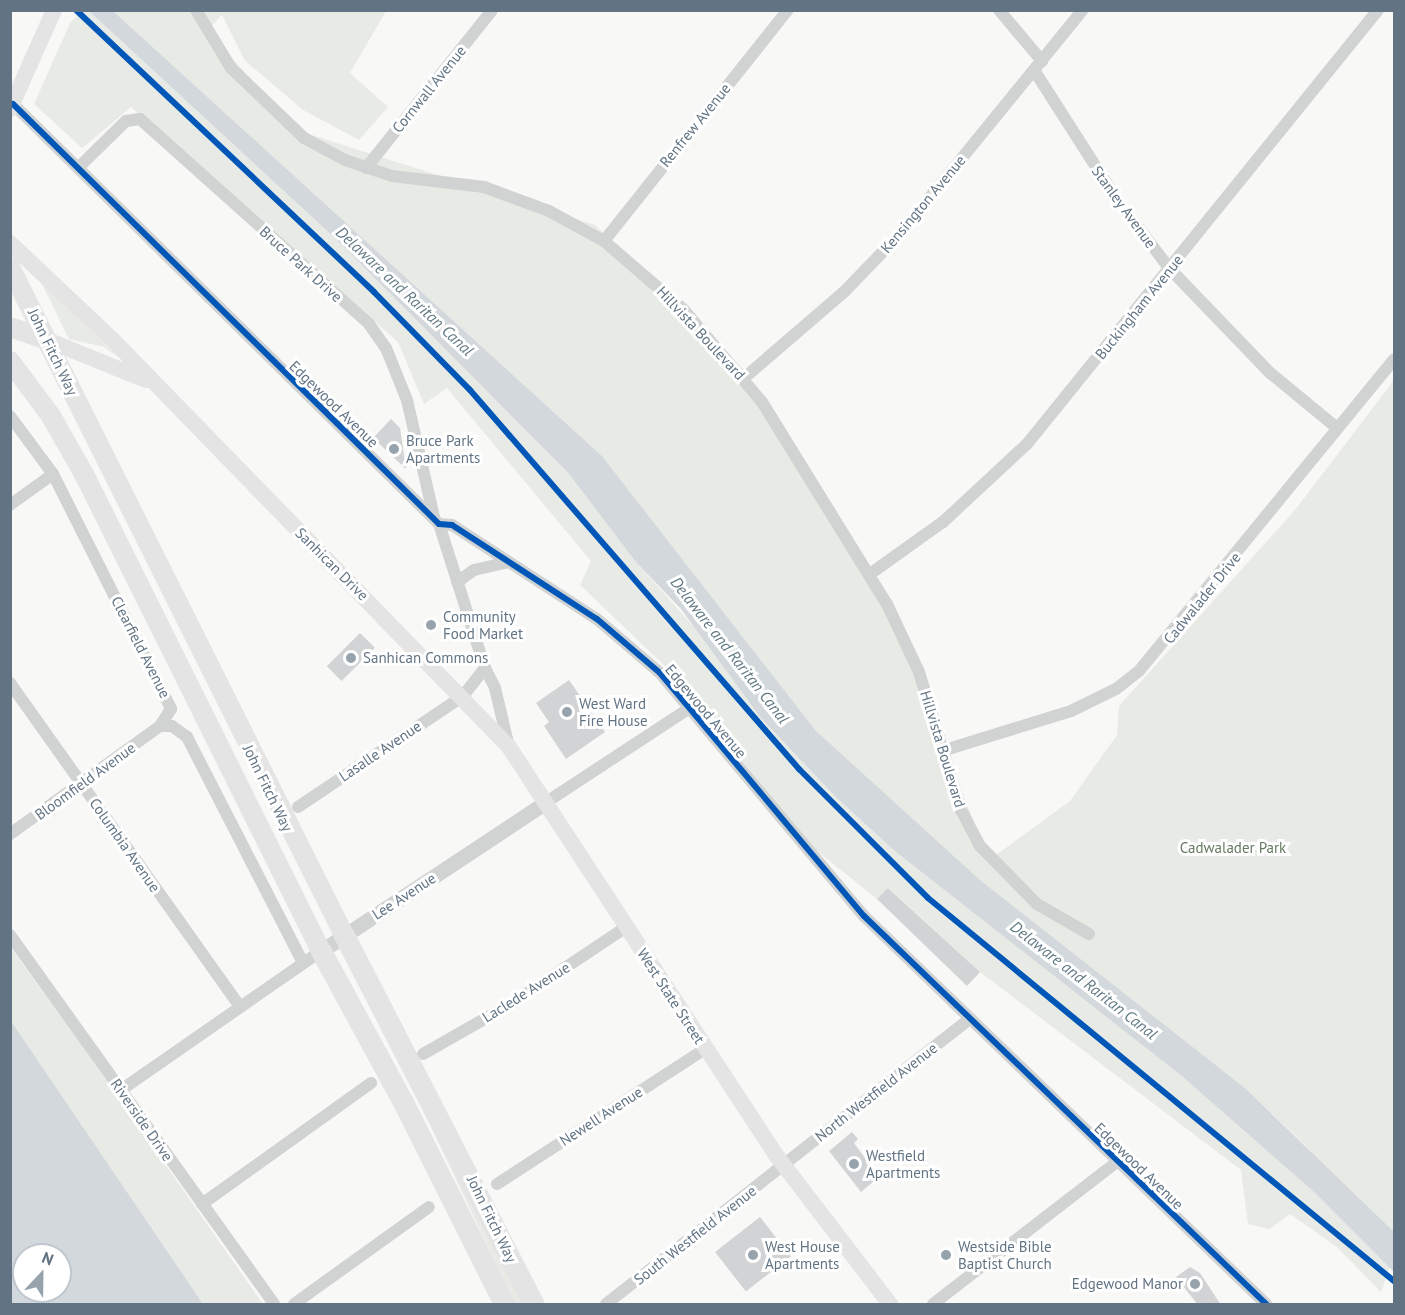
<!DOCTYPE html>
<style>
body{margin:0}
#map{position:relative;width:1405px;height:1315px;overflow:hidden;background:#f8f8f7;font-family:"PT Sans",sans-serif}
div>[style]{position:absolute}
.green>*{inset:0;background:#e8ebe5}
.water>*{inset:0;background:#d2d8dc}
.building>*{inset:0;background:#d2d3d4;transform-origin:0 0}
.minor>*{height:12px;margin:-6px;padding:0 6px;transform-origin:6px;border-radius:6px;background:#d1d2d2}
.tertiary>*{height:15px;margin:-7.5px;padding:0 7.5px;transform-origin:7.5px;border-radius:7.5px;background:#d1d2d2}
.secondary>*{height:16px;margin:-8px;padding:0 8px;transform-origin:8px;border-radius:8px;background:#e3e4e3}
.trunk>*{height:20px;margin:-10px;padding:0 10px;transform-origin:10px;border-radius:10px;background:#e3e4e3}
.motorway>*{height:21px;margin:-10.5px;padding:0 10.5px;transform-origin:10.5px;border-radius:10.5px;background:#e3e4e3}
.cycleway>*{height:6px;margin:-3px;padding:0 3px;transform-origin:3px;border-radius:3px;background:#0057b8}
.dots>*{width:16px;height:16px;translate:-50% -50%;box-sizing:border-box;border:3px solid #fff;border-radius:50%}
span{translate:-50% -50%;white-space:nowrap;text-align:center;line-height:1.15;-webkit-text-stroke:6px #fff;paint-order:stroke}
.street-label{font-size:15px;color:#627484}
.poi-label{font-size:15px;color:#627484}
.left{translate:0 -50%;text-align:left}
.right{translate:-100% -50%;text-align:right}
.park-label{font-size:15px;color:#667a61}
.water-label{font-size:16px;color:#627a85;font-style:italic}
.frame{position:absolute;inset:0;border:12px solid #627484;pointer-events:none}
.north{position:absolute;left:12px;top:1243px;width:60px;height:60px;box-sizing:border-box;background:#fff;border:2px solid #c0c7ce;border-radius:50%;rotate:22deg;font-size:16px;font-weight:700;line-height:24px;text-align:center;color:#627484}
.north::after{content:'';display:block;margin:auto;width:21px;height:27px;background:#96a2ac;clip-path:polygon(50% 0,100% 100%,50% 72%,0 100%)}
</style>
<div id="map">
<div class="green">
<i style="clip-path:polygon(82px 11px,89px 11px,338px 241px,569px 474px,635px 561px,896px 852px,1183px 1077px,1315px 1193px,1390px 1267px,1381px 1292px,1337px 1247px,1290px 1214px,1270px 1229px,1248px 1224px,1241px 1170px,980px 972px,889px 888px,877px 899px,811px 846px,668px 669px,580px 585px,591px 561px,447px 388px,424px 404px,398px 342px,131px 107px,82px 148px,34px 104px,70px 23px)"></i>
<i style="clip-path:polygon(113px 11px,386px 11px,350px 73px,388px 107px,359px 140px,303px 110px,245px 61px,222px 15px,207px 31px,299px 131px,595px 225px,740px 366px,885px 597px,989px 860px,1070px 801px,1117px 735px,1119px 706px,1295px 510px,1394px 380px,1394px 1263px,1308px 1148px,1245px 1088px,980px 880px,868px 781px,816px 731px,602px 456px)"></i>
<i style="clip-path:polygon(41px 282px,43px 282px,120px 359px,104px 347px,69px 339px)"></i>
<i style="clip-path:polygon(10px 947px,78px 1040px,263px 1304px,203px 1304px,11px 1021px)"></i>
<i style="clip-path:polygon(429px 1123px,471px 1195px,524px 1304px,515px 1304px)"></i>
</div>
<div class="water">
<i style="clip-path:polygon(89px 11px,113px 11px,602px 456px,816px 731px,980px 880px,1245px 1088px,1394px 1232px,1394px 1272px,1315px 1193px,1183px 1077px,896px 852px,837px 798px,761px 718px,681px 609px,635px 561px,569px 474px,338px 241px)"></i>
<i style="clip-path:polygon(evenodd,11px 1021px,203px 1304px,11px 1304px,11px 1021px,24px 1255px,60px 1255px,60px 1291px,24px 1291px,24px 1255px)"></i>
</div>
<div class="building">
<i style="clip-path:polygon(391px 419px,400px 428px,406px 469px,373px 438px)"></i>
<i style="left:360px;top:633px;width:21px;height:47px;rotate:45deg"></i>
<i style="clip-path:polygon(569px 680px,605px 732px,566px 759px,544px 726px,549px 722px,536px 703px)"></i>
<i style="clip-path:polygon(888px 888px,980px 972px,967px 986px,877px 899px)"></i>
<i style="clip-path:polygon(852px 1132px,858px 1139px,854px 1143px,879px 1177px,861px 1192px,829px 1151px)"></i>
<i style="left:760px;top:1217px;width:50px;height:57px;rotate:52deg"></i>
<i style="clip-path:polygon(1190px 1267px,1200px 1273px,1221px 1305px,1198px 1305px,1176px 1277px)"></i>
</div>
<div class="minor">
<i style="left:196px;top:10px;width:68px;rotate:58.9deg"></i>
<i style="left:231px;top:68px;width:101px;rotate:43.8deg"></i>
<i style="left:304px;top:138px;width:47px;rotate:28.2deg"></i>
<i style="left:345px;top:160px;width:50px;rotate:18.8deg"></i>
<i style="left:392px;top:176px;width:93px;rotate:6.8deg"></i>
<i style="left:484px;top:187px;width:69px;rotate:20.3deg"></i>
<i style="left:549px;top:211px;width:63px;rotate:28.6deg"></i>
<i style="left:604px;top:241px;width:107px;rotate:40.8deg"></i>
<i style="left:685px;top:311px;width:119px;rotate:49.8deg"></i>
<i style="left:762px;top:402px;width:238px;rotate:58.3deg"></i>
<i style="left:887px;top:604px;width:75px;rotate:64.8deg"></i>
<i style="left:919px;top:672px;width:144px;rotate:73.1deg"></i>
<i style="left:961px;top:810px;width:41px;rotate:62.2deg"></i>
<i style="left:980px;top:846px;width:81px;rotate:45.5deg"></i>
<i style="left:1037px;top:904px;width:60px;rotate:30deg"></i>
<i style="left:999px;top:10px;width:67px;rotate:49.9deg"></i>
<i style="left:1034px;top:70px;width:154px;rotate:57.4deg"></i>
<i style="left:1117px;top:200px;width:87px;rotate:52.5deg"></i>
<i style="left:1170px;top:269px;width:143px;rotate:46.1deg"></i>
<i style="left:1269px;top:372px;width:88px;rotate:39.5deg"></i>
<i style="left:13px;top:104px;width:598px;rotate:44.59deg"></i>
<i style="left:439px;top:524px;width:13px;rotate:4deg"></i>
<i style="left:452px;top:525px;width:173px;rotate:33deg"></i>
<i style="left:597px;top:619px;width:83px;rotate:40.6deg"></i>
<i style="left:660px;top:673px;width:317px;rotate:50deg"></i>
<i style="left:864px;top:916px;width:559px;rotate:43.98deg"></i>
<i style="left:79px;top:167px;width:66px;rotate:-44.4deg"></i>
<i style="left:126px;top:121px;width:14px;rotate:-8deg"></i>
<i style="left:140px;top:119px;width:307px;rotate:41.8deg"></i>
<i style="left:369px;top:324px;width:29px;rotate:55deg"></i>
<i style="left:386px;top:348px;width:56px;rotate:68deg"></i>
<i style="left:407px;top:400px;width:120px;rotate:77deg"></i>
<i style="left:366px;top:168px;width:202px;rotate:-51.4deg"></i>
<i style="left:604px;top:241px;width:295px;rotate:-51.5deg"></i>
<i style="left:744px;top:378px;width:132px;rotate:-40.7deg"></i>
<i style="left:844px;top:292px;width:81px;rotate:-46deg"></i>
<i style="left:900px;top:234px;width:289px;rotate:-50.8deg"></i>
<i style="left:10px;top:416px;width:72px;rotate:53.4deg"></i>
<i style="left:53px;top:474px;width:263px;rotate:63.3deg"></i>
<i style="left:171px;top:709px;width:20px;rotate:123deg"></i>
<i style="left:160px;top:726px;width:185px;rotate:144.2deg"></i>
<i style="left:10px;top:505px;width:53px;rotate:-35.8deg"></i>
<i style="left:439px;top:524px;width:151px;rotate:72.3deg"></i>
<i style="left:485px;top:668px;width:22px;rotate:63deg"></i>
<i style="left:495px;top:688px;width:61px;rotate:76.7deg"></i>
<i style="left:870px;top:574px;width:90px;rotate:-35.5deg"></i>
<i style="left:943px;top:522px;width:115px;rotate:-42.9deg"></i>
<i style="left:1027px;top:444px;width:558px;rotate:-51.04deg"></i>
<i style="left:457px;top:582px;width:21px;rotate:-35deg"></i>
<i style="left:474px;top:570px;width:35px;rotate:-13deg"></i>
<i style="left:10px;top:683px;width:397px;rotate:54.6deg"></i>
<i style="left:160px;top:726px;width:12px"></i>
<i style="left:172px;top:726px;width:19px;rotate:36deg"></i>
<i style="left:187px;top:737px;width:254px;rotate:62.8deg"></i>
<i style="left:945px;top:750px;width:132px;rotate:-17.2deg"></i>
<i style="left:1071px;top:711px;width:50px;rotate:-26.1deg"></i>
<i style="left:1116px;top:689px;width:29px;rotate:-38deg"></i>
<i style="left:1139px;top:671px;width:403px;rotate:-50.7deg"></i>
<i style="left:545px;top:803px;width:175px;rotate:-33.3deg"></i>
<i style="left:298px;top:807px;width:199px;rotate:-33.9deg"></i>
<i style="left:463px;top:696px;width:36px;rotate:-52deg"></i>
<i style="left:10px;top:935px;width:454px;rotate:54.4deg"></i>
<i style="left:423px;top:1054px;width:105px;rotate:-29.7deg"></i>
<i style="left:514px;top:1002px;width:135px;rotate:-33.8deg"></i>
<i style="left:121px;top:1090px;width:244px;rotate:-34.8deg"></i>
<i style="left:497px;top:1184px;width:248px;rotate:-33deg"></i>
<i style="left:202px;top:1204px;width:208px;rotate:-35.6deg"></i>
<i style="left:294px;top:1304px;width:166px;rotate:-35.7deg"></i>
<i style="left:606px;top:1304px;width:462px;rotate:-38.1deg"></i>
<i style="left:933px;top:1304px;width:232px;rotate:-37.7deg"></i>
</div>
<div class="tertiary">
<i style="left:321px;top:951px;width:268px;rotate:-33.5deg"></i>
</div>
<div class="secondary">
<i style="left:10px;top:109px;width:108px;rotate:-66deg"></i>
<i style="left:10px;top:243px;width:140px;rotate:43.3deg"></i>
<i style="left:112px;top:339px;width:569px;rotate:45.78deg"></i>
<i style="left:509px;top:747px;width:488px;rotate:56.8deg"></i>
<i style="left:776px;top:1155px;width:188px;rotate:52.6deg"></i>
<i style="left:47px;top:340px;width:107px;rotate:22deg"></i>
</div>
<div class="trunk">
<i style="left:10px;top:267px;width:747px;rotate:63.43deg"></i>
<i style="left:10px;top:327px;width:39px;rotate:19deg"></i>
<i style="left:10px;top:361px;width:69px;rotate:53.3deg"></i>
<i style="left:51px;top:416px;width:69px;rotate:60.5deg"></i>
<i style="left:85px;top:476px;width:530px;rotate:63.58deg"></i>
</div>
<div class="motorway">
<i style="left:344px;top:935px;width:415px;rotate:62.8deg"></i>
<i style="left:321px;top:951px;width:172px;rotate:61.5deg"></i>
<i style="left:403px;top:1102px;width:226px;rotate:63.4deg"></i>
</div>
<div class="cycleway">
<i style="left:76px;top:10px;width:410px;rotate:43.4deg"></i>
<i style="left:374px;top:292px;width:137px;rotate:45.6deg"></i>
<i style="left:470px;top:390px;width:502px;rotate:49.04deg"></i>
<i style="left:799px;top:769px;width:182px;rotate:45deg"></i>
<i style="left:928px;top:898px;width:603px;rotate:39.42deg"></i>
<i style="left:13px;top:104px;width:598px;rotate:44.59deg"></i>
<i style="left:439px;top:524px;width:13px;rotate:4deg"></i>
<i style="left:452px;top:525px;width:173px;rotate:33deg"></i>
<i style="left:597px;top:619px;width:83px;rotate:40.6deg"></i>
<i style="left:660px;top:673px;width:317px;rotate:50deg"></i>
<i style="left:864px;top:916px;width:559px;rotate:43.98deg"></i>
</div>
<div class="dots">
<i style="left:394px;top:449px;background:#96a2ac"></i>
<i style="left:431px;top:625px;background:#96a2ac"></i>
<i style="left:351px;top:658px;background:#96a2ac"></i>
<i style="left:567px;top:712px;background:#96a2ac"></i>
<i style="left:854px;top:1164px;background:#96a2ac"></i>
<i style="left:753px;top:1255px;background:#96a2ac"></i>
<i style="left:946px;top:1255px;background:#96a2ac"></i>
<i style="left:1195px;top:1284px;background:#96a2ac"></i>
</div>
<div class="street-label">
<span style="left:429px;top:89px;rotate:-51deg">Cornwall Avenue</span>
<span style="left:695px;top:125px;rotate:-51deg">Renfrew Avenue</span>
<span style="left:923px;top:204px;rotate:-50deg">Kensington Avenue</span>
<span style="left:1124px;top:207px;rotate:54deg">Stanley Avenue</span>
<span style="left:301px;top:264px;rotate:42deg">Bruce Park Drive</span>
<span style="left:1139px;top:307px;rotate:-51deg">Buckingham Avenue</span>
<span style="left:701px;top:333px;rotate:47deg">Hillvista Boulevard</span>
<span style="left:53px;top:352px;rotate:64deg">John Fitch Way</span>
<span style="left:334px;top:404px;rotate:44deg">Edgewood Avenue</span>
<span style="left:332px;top:564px;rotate:45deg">Sanhican Drive</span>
<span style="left:1202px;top:598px;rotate:-51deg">Cadwalader Drive</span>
<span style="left:141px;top:647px;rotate:63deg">Clearfield Avenue</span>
<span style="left:706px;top:711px;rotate:50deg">Edgewood Avenue</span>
<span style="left:943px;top:749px;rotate:73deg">Hillvista Boulevard</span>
<span style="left:380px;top:751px;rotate:-34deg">Lasalle Avenue</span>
<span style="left:85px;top:781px;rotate:-36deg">Bloomfield Avenue</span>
<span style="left:268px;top:788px;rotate:64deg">John Fitch Way</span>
<span style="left:125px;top:845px;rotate:55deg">Columbia Avenue</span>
<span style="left:404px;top:896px;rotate:-33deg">Lee Avenue</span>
<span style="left:526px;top:992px;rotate:-32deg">Laclede Avenue</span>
<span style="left:671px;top:996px;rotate:57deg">West State Street</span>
<span style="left:876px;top:1092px;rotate:-38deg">North Westfield Avenue</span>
<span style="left:601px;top:1116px;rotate:-33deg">Newell Avenue</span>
<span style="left:142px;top:1120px;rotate:55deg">Riverside Drive</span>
<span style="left:1139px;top:1166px;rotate:44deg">Edgewood Avenue</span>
<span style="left:492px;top:1219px;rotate:64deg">John Fitch Way</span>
<span style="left:695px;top:1235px;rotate:-38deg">South Westfield Avenue</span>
</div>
<div class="poi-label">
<span class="left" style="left:406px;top:449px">Bruce Park<br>Apartments</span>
<span class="left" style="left:443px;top:625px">Community<br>Food Market</span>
<span class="left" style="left:363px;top:658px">Sanhican Commons</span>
<span class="left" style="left:579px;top:712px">West Ward<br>Fire House</span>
<span class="left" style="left:866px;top:1164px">Westfield<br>Apartments</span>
<span class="left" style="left:765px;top:1255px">West House<br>Apartments</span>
<span class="left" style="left:958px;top:1255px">Westside Bible<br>Baptist Church</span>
<span class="right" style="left:1183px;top:1284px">Edgewood Manor</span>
</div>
<div class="park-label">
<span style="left:1233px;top:848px">Cadwalader Park</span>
</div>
<div class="water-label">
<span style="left:405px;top:291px;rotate:43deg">Delaware and Raritan Canal</span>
<span style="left:730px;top:650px;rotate:52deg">Delaware and Raritan Canal</span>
<span style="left:1084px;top:980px;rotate:38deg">Delaware and Raritan Canal</span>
</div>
<div class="frame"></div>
<div class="north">N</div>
</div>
